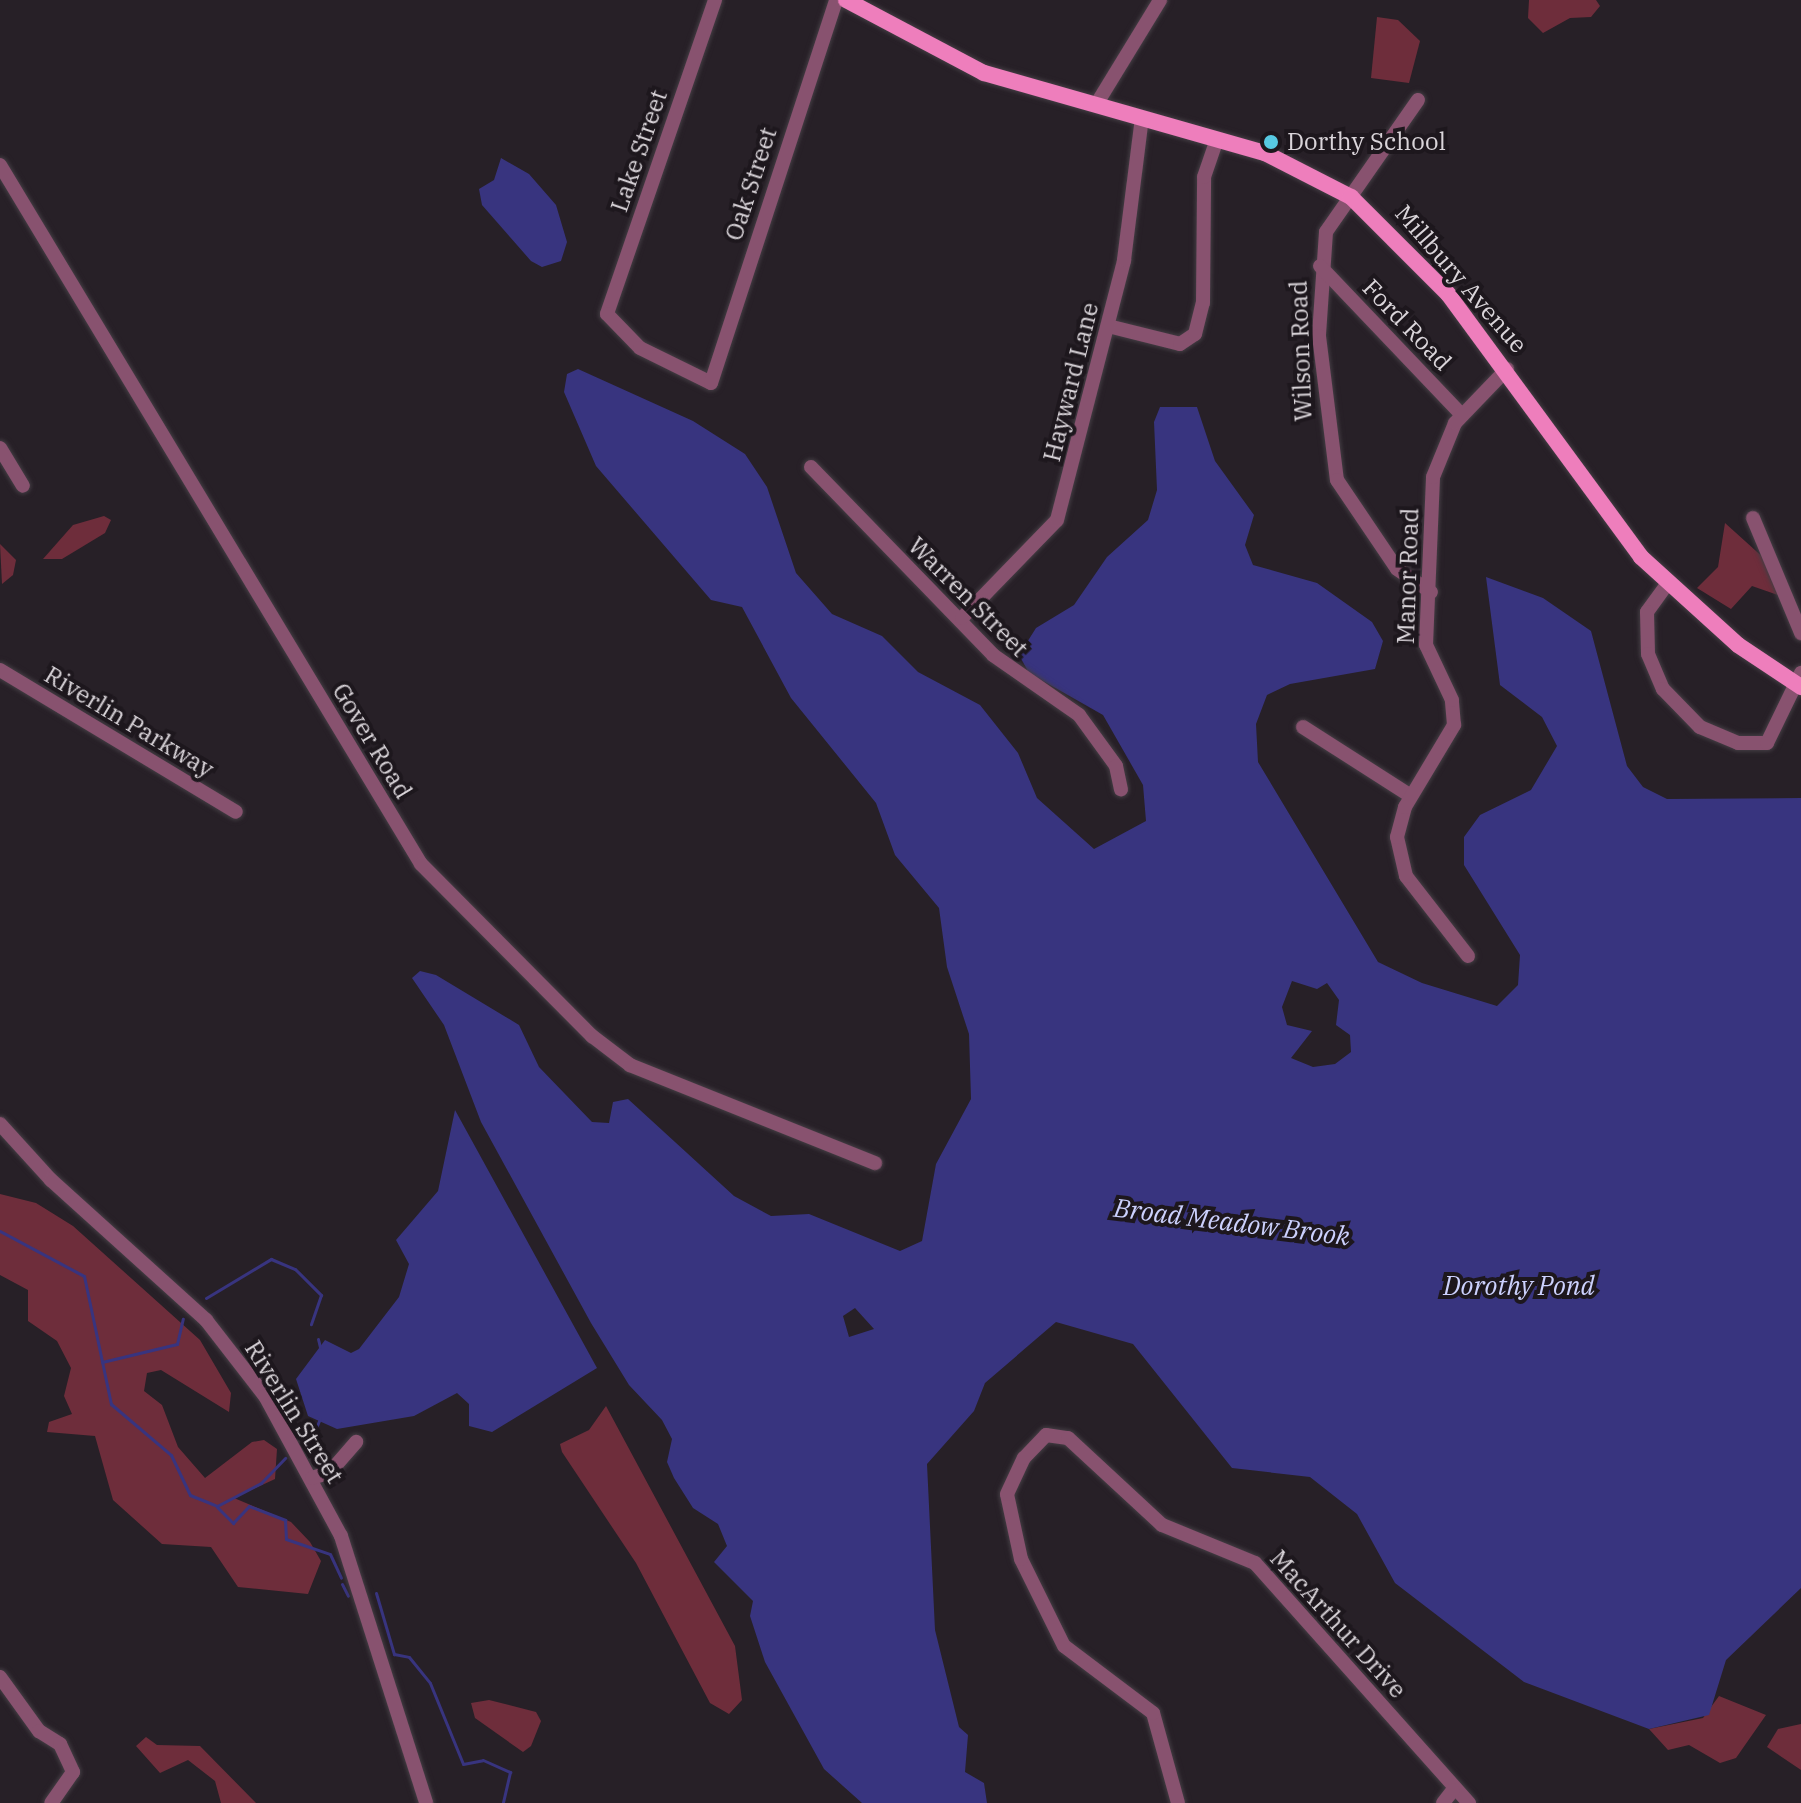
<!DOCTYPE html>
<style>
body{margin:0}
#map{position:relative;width:1801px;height:1803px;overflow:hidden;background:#272027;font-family:"IBM Plex Serif",serif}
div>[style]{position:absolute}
.green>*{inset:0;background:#6e2d3b}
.water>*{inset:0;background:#38347f}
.stream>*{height:3px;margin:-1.5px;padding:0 1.5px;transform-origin:1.5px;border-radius:1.5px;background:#38347f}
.roads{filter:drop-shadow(0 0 2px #443d44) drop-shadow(0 0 2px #443d44)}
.minor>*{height:14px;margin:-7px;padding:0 7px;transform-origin:7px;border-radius:7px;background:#88526f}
.major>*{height:16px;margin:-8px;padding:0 8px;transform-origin:8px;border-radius:8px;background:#ee7ebc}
.dots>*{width:22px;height:22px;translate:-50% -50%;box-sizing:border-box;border:4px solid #1d171d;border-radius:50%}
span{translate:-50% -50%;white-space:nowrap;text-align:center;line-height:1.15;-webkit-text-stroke:8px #1d171d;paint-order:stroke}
.poi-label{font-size:24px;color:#dad5da}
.left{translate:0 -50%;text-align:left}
.street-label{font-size:24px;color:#dad5da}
.water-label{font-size:26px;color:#ccd1fd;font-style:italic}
</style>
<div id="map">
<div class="green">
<i style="clip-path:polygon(1529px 0,1596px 0,1600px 6px,1591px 17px,1570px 18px,1543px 33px,1528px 18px)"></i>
<i style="clip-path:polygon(1377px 17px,1398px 20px,1420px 41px,1409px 83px,1371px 78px)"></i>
<i style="clip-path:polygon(104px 516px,111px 520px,105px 533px,62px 559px,43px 559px,73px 525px)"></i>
<i style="clip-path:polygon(1725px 523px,1766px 560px,1784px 597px,1752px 586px,1731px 609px,1697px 588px,1718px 567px)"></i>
<i style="clip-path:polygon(0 544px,16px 560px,13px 575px,2px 584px)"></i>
<i style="clip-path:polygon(0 1194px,36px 1203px,73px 1226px,200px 1340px,231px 1393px,229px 1412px,161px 1370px,147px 1373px,144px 1391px,162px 1405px,178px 1447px,205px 1478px,252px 1442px,264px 1440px,277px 1449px,275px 1479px,234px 1498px,291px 1522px,310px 1542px,321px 1561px,308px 1594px,238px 1587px,211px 1547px,162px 1544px,113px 1500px,95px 1436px,47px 1432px,49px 1422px,72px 1414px,64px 1396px,71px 1368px,57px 1341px,28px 1321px,28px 1290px,0 1275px)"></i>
<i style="clip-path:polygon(606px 1406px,735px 1646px,742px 1700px,729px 1714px,710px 1703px,636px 1563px,562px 1452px,560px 1444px,589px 1430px)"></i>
<i style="clip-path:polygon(1719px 1696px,1766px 1715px,1736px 1758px,1720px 1763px,1689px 1745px,1668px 1750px,1649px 1729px,1703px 1718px)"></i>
<i style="clip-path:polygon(489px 1700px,536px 1712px,541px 1721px,531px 1746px,523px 1752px,475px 1718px,471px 1703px)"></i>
<i style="clip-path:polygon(1801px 1724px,1801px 1770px,1767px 1747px,1778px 1729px)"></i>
<i style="clip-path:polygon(146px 1737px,157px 1745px,200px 1746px,256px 1803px,221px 1803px,215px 1781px,188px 1760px,160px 1773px,136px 1746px)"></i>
</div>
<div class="water">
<i style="clip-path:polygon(501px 158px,529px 174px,556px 205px,567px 242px,561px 261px,542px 267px,531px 261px,482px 205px,479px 189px,494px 180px)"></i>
<i style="clip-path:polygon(evenodd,578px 369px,693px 421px,745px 454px,767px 487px,796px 573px,832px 614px,882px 636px,918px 672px,980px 705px,1018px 753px,1037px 798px,1094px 849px,1146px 821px,1143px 785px,1103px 715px,1029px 673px,1019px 655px,1036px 628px,1074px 605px,1107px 557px,1148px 520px,1157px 490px,1154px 422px,1160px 407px,1197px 407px,1215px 461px,1254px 515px,1245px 545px,1253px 565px,1317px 583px,1372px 622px,1383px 641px,1375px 669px,1290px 684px,1267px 695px,1256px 724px,1258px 762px,1378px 962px,1422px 983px,1497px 1006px,1518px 985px,1520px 955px,1464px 865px,1464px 837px,1480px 815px,1531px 790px,1557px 746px,1542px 717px,1500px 685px,1486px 577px,1543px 598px,1591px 631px,1627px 766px,1643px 787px,1667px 799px,1801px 798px,1801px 1588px,1726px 1660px,1709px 1715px,1649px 1729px,1524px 1682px,1395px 1583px,1357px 1514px,1310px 1477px,1232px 1468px,1133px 1344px,1056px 1322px,985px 1383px,974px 1411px,927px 1464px,935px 1630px,959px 1727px,968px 1735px,965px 1772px,984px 1783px,987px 1803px,862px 1803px,824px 1769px,765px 1662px,750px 1616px,753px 1601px,714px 1562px,727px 1546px,718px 1524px,693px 1508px,674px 1478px,667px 1462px,672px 1439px,662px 1420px,629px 1385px,591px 1323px,481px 1122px,444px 1025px,412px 978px,420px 971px,436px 975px,519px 1025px,539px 1067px,592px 1122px,609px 1123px,613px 1102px,628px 1099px,734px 1196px,771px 1216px,809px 1214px,900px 1251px,922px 1241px,936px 1164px,971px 1099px,969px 1034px,947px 967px,939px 908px,895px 855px,876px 803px,791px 698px,742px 607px,711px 600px,596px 466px,564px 392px,567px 374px,578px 369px,1292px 981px,1317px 989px,1327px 983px,1339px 1000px,1336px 1025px,1350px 1035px,1351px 1052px,1335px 1064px,1313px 1067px,1291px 1058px,1312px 1031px,1287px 1025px,1282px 1007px,1292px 981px,578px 369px,855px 1308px,874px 1329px,849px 1337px,843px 1316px,855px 1308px)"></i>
<i style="clip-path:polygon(455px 1110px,597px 1368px,492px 1432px,469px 1426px,469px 1404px,457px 1393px,414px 1416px,337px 1429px,308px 1416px,296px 1379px,325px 1340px,351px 1353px,359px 1349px,399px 1297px,409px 1264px,396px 1240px,438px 1191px)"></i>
</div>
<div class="stream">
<i style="left:0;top:1231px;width:95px;rotate:28.2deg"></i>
<i style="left:84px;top:1276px;width:131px;rotate:78.1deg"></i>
<i style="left:111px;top:1404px;width:79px;rotate:40.4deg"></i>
<i style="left:171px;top:1455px;width:44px;rotate:64.6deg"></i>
<i style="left:190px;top:1495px;width:29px;rotate:22deg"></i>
<i style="left:217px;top:1506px;width:50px;rotate:-27.6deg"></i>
<i style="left:261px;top:1483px;width:35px;rotate:-46deg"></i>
<i style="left:206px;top:1298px;width:76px;rotate:-31deg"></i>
<i style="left:271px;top:1259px;width:26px;rotate:23deg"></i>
<i style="left:295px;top:1269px;width:37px;rotate:45deg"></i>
<i style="left:321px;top:1295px;width:31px;rotate:109deg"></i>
<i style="left:318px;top:1339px;width:8px;rotate:76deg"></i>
<i style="left:102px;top:1362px;width:77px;rotate:-13.5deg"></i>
<i style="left:177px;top:1344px;width:26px;rotate:-77deg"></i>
<i style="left:310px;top:1442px;width:25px;rotate:-67deg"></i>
<i style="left:217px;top:1507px;width:23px;rotate:45deg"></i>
<i style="left:233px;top:1523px;width:23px;rotate:-47deg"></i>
<i style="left:249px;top:1506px;width:39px;rotate:21deg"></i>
<i style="left:285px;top:1520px;width:19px;rotate:87deg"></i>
<i style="left:286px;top:1539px;width:46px;rotate:18.8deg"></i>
<i style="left:330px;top:1554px;width:26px;rotate:65deg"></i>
<i style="left:342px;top:1584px;width:13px;rotate:63deg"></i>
<i style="left:376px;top:1593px;width:64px;rotate:73.6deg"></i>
<i style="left:394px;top:1654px;width:15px;rotate:11deg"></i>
<i style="left:409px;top:1657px;width:33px;rotate:51deg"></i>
<i style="left:430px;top:1683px;width:87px;rotate:67.8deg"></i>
<i style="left:463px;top:1764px;width:20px;rotate:-11deg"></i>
<i style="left:483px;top:1760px;width:30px;rotate:24deg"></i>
<i style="left:510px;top:1772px;width:32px;rotate:103deg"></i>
</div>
<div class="roads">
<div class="minor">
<i style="left:715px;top:0;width:332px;rotate:109deg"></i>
<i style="left:607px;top:314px;width:47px;rotate:45.9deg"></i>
<i style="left:640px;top:348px;width:79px;rotate:26.2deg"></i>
<i style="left:711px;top:383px;width:403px;rotate:-71.9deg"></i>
<i style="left:1418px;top:100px;width:161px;rotate:124.9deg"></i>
<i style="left:1326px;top:232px;width:104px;rotate:93.9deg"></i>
<i style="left:1319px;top:336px;width:145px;rotate:82.9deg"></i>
<i style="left:1337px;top:480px;width:107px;rotate:56deg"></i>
<i style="left:1397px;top:569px;width:41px;rotate:34.1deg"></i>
<i style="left:1096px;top:105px;width:123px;rotate:-58.6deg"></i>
<i style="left:0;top:165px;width:816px;rotate:58.94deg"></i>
<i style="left:421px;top:864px;width:243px;rotate:45.2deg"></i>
<i style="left:592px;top:1036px;width:48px;rotate:37.3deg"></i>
<i style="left:630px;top:1065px;width:264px;rotate:21.8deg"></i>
<i style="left:1320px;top:266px;width:204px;rotate:46.4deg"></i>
<i style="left:1108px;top:326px;width:74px;rotate:14deg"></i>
<i style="left:1180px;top:344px;width:18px;rotate:-34deg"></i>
<i style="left:1195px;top:334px;width:32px;rotate:-76deg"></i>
<i style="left:1203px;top:303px;width:126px;rotate:-89.5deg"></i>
<i style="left:1204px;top:177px;width:40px;rotate:-71.1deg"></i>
<i style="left:0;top:448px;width:44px;rotate:58.8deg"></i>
<i style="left:811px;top:467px;width:262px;rotate:45.9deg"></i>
<i style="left:993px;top:655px;width:105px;rotate:34.9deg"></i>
<i style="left:1079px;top:715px;width:63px;rotate:54deg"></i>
<i style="left:1116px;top:766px;width:24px;rotate:78deg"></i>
<i style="left:1753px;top:518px;width:125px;rotate:67.3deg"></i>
<i style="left:1668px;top:583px;width:36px;rotate:126deg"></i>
<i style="left:1647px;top:612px;width:42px;rotate:88.6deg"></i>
<i style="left:1648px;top:654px;width:38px;rotate:67deg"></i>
<i style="left:1663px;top:689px;width:53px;rotate:45.8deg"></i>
<i style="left:1700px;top:727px;width:41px;rotate:22.8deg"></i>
<i style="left:1738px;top:743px;width:29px"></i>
<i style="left:1767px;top:743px;width:78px;rotate:-64.1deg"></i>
<i style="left:962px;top:618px;width:136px;rotate:-45.9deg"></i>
<i style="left:1057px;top:520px;width:268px;rotate:-75.5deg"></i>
<i style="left:1124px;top:260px;width:143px;rotate:-82.8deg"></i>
<i style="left:0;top:670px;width:275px;rotate:31deg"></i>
<i style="left:1303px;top:727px;width:128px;rotate:32.6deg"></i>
<i style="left:1468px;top:956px;width:101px;rotate:-127.8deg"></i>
<i style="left:1406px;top:876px;width:40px;rotate:-103deg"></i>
<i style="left:1397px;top:837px;width:31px;rotate:-75deg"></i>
<i style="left:1405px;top:807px;width:96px;rotate:-59.1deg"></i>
<i style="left:1454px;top:725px;width:25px;rotate:-95deg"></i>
<i style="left:1452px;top:700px;width:61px;rotate:-115.3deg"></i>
<i style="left:1426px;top:645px;width:168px;rotate:-87.6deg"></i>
<i style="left:1433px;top:477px;width:58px;rotate:-67.8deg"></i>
<i style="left:1455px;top:423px;width:75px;rotate:-46.1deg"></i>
<i style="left:0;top:1124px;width:76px;rotate:47.7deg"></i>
<i style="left:51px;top:1180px;width:209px;rotate:42.1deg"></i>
<i style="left:206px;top:1320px;width:96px;rotate:52.2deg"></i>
<i style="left:265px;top:1396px;width:159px;rotate:61.5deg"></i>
<i style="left:341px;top:1536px;width:280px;rotate:72.3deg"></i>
<i style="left:312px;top:1478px;width:19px;rotate:-18deg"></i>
<i style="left:330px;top:1472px;width:40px;rotate:-49deg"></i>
<i style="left:0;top:1677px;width:67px;rotate:54.2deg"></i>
<i style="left:39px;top:1731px;width:25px;rotate:32deg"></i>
<i style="left:60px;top:1744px;width:31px;rotate:65deg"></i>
<i style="left:73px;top:1772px;width:38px;rotate:125deg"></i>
<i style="left:1178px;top:1803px;width:93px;rotate:-105.5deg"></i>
<i style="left:1153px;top:1713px;width:111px;rotate:-143deg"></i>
<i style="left:1064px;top:1646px;width:97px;rotate:-116.3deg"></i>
<i style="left:1021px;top:1559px;width:66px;rotate:-102.2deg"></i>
<i style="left:1007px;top:1494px;width:40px;rotate:-65deg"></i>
<i style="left:1024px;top:1458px;width:32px;rotate:-46deg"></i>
<i style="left:1046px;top:1435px;width:22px;rotate:8deg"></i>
<i style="left:1068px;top:1438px;width:128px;rotate:42.8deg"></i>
<i style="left:1162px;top:1525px;width:100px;rotate:22.2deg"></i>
<i style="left:1255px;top:1563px;width:322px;rotate:48.3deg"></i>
<i style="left:1443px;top:1803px;width:16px;rotate:-52deg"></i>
</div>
<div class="major">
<i style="left:846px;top:0;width:156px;rotate:27.9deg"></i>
<i style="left:984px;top:73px;width:292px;rotate:15.9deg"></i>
<i style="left:1265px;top:153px;width:97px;rotate:27.1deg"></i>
<i style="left:1351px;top:197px;width:137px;rotate:45deg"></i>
<i style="left:1448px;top:294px;width:326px;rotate:53.7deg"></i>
<i style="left:1641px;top:557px;width:131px;rotate:42.2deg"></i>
<i style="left:1738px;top:645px;width:76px;rotate:33.7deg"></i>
</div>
</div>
<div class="dots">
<i style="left:1271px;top:142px;background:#57c9e2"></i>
</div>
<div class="poi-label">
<span class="left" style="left:1287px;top:142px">Dorthy School</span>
</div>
<div class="street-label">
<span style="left:639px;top:151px;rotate:-71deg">Lake Street</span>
<span style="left:751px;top:184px;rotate:-72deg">Oak Street</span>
<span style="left:1461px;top:279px;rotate:49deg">Millbury Avenue</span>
<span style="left:1407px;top:325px;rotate:46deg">Ford Road</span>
<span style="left:1301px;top:351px;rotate:-92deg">Wilson Road</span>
<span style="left:1071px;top:382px;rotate:-76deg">Hayward Lane</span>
<span style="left:1408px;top:576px;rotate:-88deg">Manor Road</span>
<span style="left:968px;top:597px;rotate:45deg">Warren Street</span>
<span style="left:129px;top:722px;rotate:31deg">Riverlin Parkway</span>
<span style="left:372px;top:741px;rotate:59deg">Gover Road</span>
<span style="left:294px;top:1412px;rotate:58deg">Riverlin Street</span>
<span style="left:1338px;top:1624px;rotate:48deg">MacArthur Drive</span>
</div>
<div class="water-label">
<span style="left:1232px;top:1222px;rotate:7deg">Broad Meadow Brook</span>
<span style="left:1519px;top:1286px">Dorothy Pond</span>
</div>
</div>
